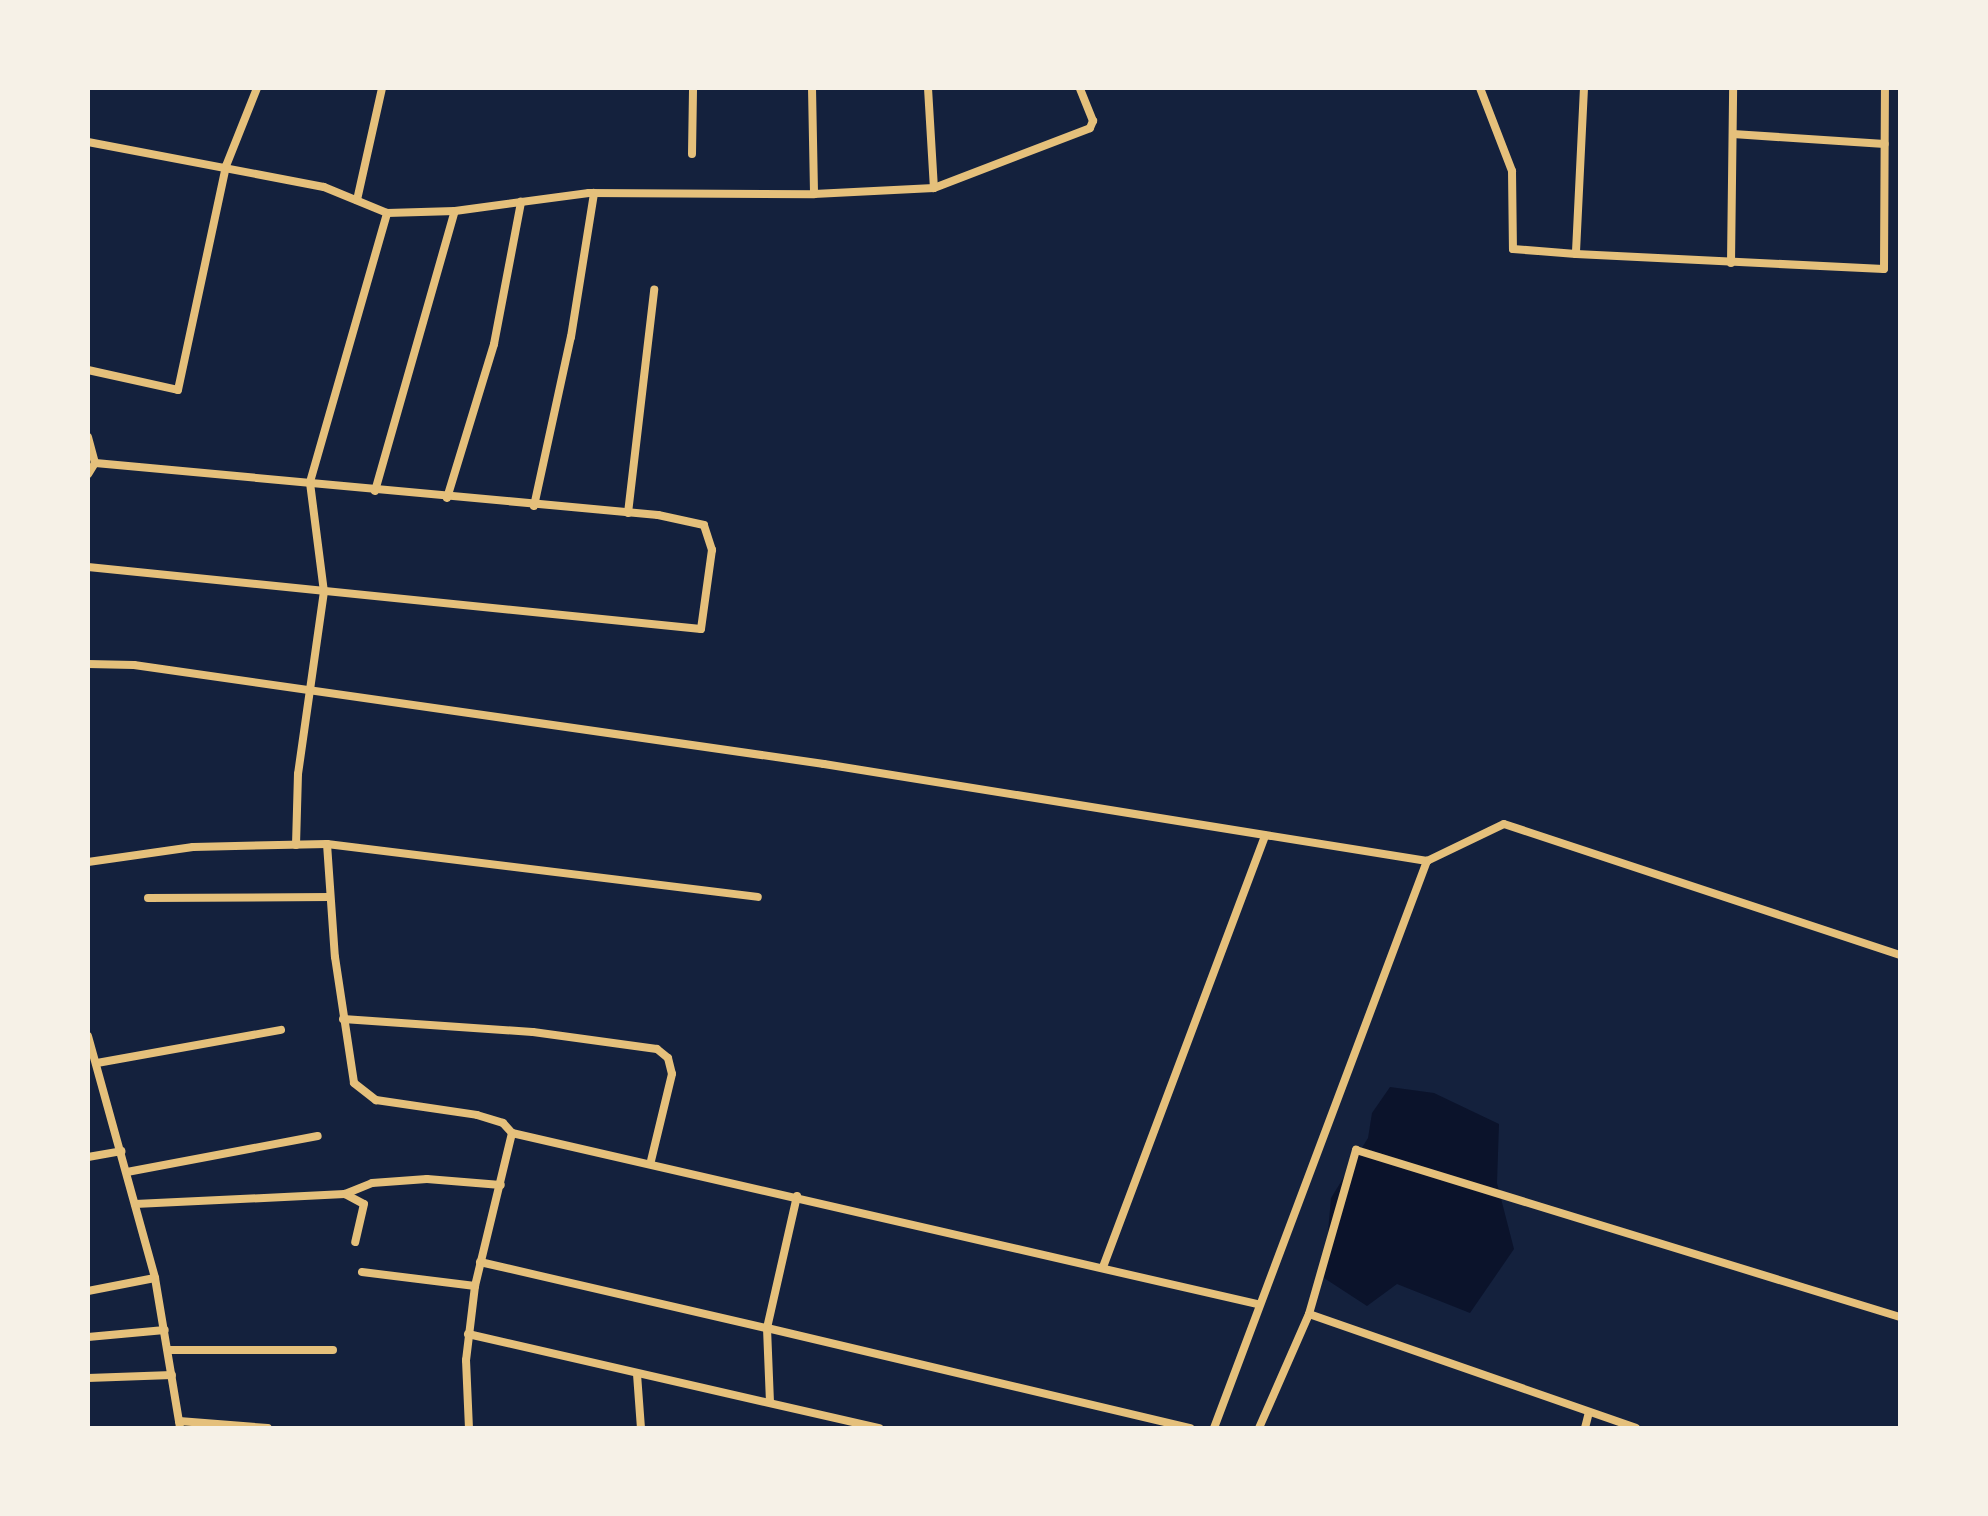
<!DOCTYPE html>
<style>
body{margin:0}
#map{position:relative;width:1988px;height:1516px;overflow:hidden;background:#14213d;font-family:"Sofia Sans Condensed",sans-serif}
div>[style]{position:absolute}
.water>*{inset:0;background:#0b132b}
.minor>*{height:8px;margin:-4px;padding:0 4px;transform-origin:4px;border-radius:4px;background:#e5c07b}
span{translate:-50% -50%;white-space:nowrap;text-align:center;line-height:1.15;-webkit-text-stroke:6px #f6f1e7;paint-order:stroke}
.frame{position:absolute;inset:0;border:90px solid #f6f1e7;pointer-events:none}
</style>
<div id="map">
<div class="water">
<i style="clip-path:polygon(1390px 1087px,1434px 1093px,1499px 1124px,1497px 1183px,1514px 1249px,1470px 1313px,1397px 1284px,1367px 1306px,1324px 1278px,1331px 1198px,1368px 1138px,1372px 1113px)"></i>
</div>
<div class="minor">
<i style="left:812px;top:88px;width:106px;rotate:88.9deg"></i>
<i style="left:928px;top:88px;width:100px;rotate:86.6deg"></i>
<i style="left:1480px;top:88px;width:89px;rotate:68.9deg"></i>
<i style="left:1512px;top:171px;width:78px;rotate:89.3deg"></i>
<i style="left:1513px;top:249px;width:63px;rotate:4.5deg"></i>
<i style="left:1584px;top:88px;width:166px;rotate:92.8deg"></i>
<i style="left:1576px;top:254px;width:308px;rotate:2.8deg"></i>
<i style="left:1884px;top:269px;width:181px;rotate:-89.7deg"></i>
<i style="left:1733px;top:134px;width:152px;rotate:3.8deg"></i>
<i style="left:88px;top:142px;width:240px;rotate:10.8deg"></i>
<i style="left:324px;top:187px;width:68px;rotate:22.4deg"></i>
<i style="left:387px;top:213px;width:68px;rotate:-1.7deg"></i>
<i style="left:455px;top:211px;width:135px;rotate:-7.7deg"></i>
<i style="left:589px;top:193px;width:225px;rotate:0.3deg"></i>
<i style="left:814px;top:194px;width:120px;rotate:-2.9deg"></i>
<i style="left:934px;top:188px;width:167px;rotate:-21deg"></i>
<i style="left:1090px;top:128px;width:8px;rotate:-67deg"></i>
<i style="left:1093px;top:121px;width:35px;rotate:-112deg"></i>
<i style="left:692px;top:154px;width:66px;rotate:-89.1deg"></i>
<i style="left:357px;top:200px;width:115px;rotate:-77.4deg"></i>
<i style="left:1731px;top:263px;width:175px;rotate:-89.3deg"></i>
<i style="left:88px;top:370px;width:92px;rotate:12.5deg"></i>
<i style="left:178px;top:390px;width:229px;rotate:-77.9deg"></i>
<i style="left:226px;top:166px;width:84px;rotate:-68.3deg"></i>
<i style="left:88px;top:437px;width:27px;rotate:75deg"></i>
<i style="left:95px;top:463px;width:13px;rotate:122deg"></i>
<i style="left:375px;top:491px;width:291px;rotate:-74.1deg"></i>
<i style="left:447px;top:498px;width:161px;rotate:-73deg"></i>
<i style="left:494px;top:344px;width:145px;rotate:-79.2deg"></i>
<i style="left:534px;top:506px;width:173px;rotate:-77.7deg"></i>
<i style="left:571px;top:337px;width:146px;rotate:-80.9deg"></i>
<i style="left:628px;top:513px;width:225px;rotate:-83.3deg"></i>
<i style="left:88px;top:567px;width:616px;rotate:5.78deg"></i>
<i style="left:701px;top:629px;width:80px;rotate:-82.1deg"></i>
<i style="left:712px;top:550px;width:26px;rotate:-108deg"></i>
<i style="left:704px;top:525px;width:47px;rotate:-167.7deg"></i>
<i style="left:658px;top:515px;width:565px;rotate:-174.72deg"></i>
<i style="left:88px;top:664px;width:46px;rotate:1.2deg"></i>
<i style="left:134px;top:665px;width:697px;rotate:8.16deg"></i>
<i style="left:824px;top:764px;width:611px;rotate:9.14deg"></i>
<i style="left:1427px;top:861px;width:85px;rotate:-25.7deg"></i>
<i style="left:1504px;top:824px;width:417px;rotate:18.3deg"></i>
<i style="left:327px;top:844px;width:113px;rotate:86deg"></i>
<i style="left:335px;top:957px;width:127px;rotate:81.4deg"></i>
<i style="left:354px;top:1083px;width:28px;rotate:38deg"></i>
<i style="left:376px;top:1100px;width:102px;rotate:8.4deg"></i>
<i style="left:477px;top:1115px;width:27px;rotate:17deg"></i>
<i style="left:503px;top:1123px;width:13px;rotate:48deg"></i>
<i style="left:512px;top:1133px;width:157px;rotate:103.6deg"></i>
<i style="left:475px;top:1286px;width:75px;rotate:96.9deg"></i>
<i style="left:466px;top:1360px;width:68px;rotate:87.5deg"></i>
<i style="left:296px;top:845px;width:71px;rotate:-88.4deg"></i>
<i style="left:298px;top:774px;width:184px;rotate:-81.9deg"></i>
<i style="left:324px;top:592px;width:111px;rotate:-97.3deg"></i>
<i style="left:310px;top:482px;width:280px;rotate:-74deg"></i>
<i style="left:88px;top:862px;width:106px;rotate:-8.1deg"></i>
<i style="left:193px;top:847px;width:134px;rotate:-1.3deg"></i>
<i style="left:327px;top:844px;width:434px;rotate:7deg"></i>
<i style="left:148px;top:898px;width:182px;rotate:-0.3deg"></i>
<i style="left:343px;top:1019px;width:190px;rotate:3.9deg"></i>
<i style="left:533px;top:1032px;width:125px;rotate:7.8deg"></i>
<i style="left:657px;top:1049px;width:14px;rotate:39deg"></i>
<i style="left:668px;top:1058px;width:16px;rotate:76deg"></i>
<i style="left:672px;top:1074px;width:89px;rotate:103.6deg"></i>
<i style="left:88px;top:1036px;width:251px;rotate:74.5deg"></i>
<i style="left:155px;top:1278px;width:152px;rotate:80.5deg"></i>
<i style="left:97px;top:1063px;width:187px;rotate:-10.2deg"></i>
<i style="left:512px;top:1133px;width:764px;rotate:12.93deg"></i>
<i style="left:88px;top:1157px;width:34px;rotate:-10deg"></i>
<i style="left:127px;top:1172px;width:194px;rotate:-10.7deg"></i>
<i style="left:345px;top:1194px;width:29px;rotate:-22deg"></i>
<i style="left:372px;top:1183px;width:55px;rotate:-4.2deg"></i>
<i style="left:427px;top:1179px;width:74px;rotate:4.6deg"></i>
<i style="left:797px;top:1196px;width:135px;rotate:102.8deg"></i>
<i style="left:767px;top:1328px;width:435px;rotate:13.3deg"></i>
<i style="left:135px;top:1204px;width:210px;rotate:-2.7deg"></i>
<i style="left:345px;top:1194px;width:21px;rotate:28deg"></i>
<i style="left:364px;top:1204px;width:39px;rotate:103deg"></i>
<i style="left:480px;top:1262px;width:294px;rotate:13deg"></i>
<i style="left:767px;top:1328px;width:74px;rotate:87.7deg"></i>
<i style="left:1103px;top:1267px;width:461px;rotate:-69.4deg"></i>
<i style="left:362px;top:1272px;width:114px;rotate:7.1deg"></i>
<i style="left:88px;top:1291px;width:68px;rotate:-11deg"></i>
<i style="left:1309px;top:1314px;width:171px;rotate:-74deg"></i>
<i style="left:1356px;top:1150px;width:569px;rotate:17.07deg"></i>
<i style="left:468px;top:1334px;width:422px;rotate:12.9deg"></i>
<i style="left:88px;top:1337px;width:77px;rotate:-5.2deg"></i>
<i style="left:168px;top:1350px;width:165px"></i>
<i style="left:637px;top:1374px;width:54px;rotate:85.8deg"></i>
<i style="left:88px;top:1378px;width:84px;rotate:-2deg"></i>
<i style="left:179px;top:1421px;width:89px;rotate:4.5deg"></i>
<i style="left:1214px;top:1428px;width:606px;rotate:-69.41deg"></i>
<i style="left:1259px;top:1428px;width:124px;rotate:-66.3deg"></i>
<i style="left:1309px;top:1314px;width:346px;rotate:19.2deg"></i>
<i style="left:1585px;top:1428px;width:16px;rotate:-76deg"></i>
</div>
<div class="frame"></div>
</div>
